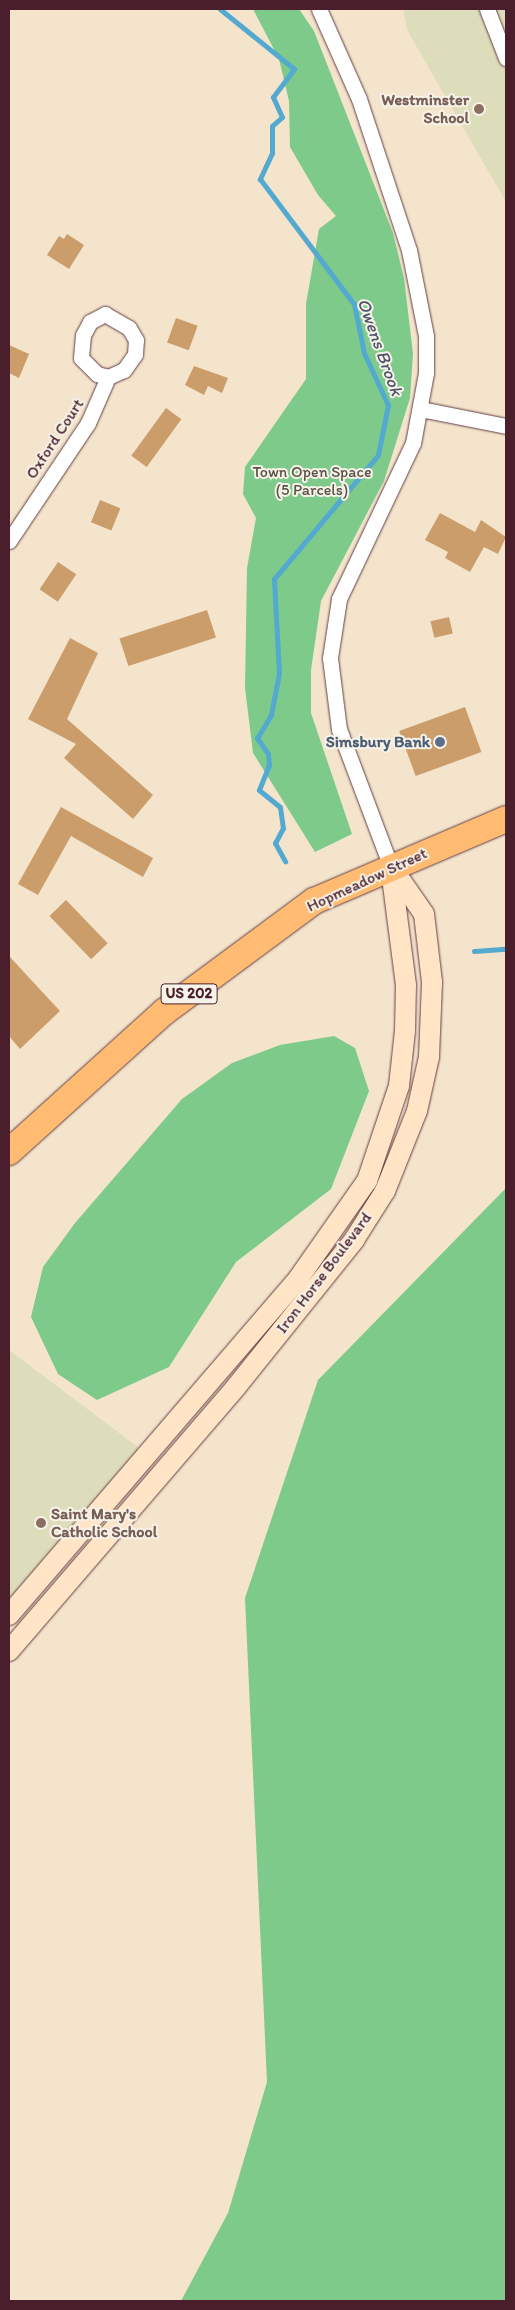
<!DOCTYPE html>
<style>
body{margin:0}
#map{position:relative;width:515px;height:2310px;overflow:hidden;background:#f4e4cc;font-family:Itim,sans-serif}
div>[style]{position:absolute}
.built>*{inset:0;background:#deddbb}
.green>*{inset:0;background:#7dca8a}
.stream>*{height:5px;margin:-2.5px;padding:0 2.5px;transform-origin:2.5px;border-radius:2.5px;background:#53a9d0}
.building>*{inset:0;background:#ca9d6b;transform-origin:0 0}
.roads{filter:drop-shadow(0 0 1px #643d43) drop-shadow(0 0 1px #643d43)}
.street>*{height:15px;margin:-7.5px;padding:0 7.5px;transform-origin:7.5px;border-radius:7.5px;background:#fff}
.secondary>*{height:20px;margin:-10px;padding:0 10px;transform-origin:10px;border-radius:10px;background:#ffe4c6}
.highway>*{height:26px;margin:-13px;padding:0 13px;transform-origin:13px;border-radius:13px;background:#ffbb71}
.dots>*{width:14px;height:14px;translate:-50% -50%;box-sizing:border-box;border:2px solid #f7f3e8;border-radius:50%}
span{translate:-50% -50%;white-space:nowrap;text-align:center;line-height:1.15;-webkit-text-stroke:4px #f7f3e8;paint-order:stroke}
.shield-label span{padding:1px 4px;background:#f7f3e8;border:1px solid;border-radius:4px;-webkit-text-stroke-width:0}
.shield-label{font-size:15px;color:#4a1f2b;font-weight:700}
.education-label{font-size:16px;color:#785e54;font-weight:700}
.right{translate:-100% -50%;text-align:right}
.left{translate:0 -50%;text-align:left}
.street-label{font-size:16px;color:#4a1f2b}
.park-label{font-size:16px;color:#595248}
.service-label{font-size:16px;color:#4e5e75;font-weight:700}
.water-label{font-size:18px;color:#4e566d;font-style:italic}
.frame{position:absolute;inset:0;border:10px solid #4a1f2b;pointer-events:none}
</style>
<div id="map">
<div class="built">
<i style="clip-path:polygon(403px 9px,506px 9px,506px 202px,407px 30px)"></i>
<i style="clip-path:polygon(9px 1350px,139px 1448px,9px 1599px)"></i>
</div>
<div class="green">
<i style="clip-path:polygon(253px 9px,299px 9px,314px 31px,393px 233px,404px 278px,413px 354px,410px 398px,384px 481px,321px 601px,311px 670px,311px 713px,352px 834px,315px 852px,253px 753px,245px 688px,247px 568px,256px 518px,243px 494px,245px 467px,306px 379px,306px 304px,319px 229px,336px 216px,318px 195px,290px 147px,289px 101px,279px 59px)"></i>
<i style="clip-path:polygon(334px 1036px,355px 1048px,369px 1091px,331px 1189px,236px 1262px,169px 1367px,97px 1400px,58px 1374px,31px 1317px,43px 1267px,75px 1223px,182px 1099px,232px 1063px,280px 1045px)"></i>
<i style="clip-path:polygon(506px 1188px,506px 2301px,181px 2301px,228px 2213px,267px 2082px,245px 1598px,318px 1380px)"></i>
</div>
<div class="stream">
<i style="left:220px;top:9px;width:95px;rotate:39deg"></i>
<i style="left:294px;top:69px;width:35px;rotate:127deg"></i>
<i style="left:273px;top:97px;width:22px;rotate:66deg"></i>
<i style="left:282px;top:117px;width:13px;rotate:138deg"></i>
<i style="left:272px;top:126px;width:27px;rotate:90deg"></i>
<i style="left:272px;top:153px;width:29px;rotate:115deg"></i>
<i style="left:260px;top:179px;width:156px;rotate:53.1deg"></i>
<i style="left:354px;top:304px;width:50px;rotate:78.5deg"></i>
<i style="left:364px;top:353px;width:57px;rotate:65.2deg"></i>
<i style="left:388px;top:405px;width:51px;rotate:101.3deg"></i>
<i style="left:378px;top:455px;width:162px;rotate:130deg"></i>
<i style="left:274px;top:579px;width:94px;rotate:87deg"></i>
<i style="left:279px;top:673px;width:43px;rotate:100.8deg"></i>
<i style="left:271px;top:715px;width:27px;rotate:121deg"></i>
<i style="left:257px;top:738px;width:19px;rotate:55deg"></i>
<i style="left:268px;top:754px;width:11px;rotate:85deg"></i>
<i style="left:269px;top:765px;width:27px;rotate:112deg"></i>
<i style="left:259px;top:790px;width:27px;rotate:39deg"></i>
<i style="left:280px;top:807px;width:21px;rotate:82deg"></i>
<i style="left:283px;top:828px;width:17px;rotate:118deg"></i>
<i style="left:275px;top:843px;width:21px;rotate:61deg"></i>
<i style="left:474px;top:951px;width:32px;rotate:-4deg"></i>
</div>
<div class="building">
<i style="clip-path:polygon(67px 234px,84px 245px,69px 269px,47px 255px,59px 236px,64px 239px)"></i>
<i style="left:176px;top:318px;width:23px;height:26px;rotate:20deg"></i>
<i style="clip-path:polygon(9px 345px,29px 354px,19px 378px,9px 373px)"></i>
<i style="clip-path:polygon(194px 366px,228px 378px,222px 393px,208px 386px,204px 395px,185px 385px)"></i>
<i style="left:166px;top:408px;width:19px;height:59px;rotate:36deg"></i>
<i style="left:100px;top:500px;width:22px;height:24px;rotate:22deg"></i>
<i style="clip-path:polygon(440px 513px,475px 532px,481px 520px,506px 537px,498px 554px,484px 547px,470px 572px,445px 558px,448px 552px,425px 540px)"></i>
<i style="left:58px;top:562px;width:22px;height:33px;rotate:34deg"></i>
<i style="left:207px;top:610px;width:29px;height:92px;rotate:72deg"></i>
<i style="left:449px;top:617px;width:17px;height:19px;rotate:77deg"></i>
<i style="clip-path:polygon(70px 638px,98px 653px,67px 719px,153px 795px,133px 819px,64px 758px,76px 744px,28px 719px)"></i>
<i style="left:465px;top:707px;width:48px;height:70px;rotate:70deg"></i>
<i style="clip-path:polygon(61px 807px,153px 858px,143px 877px,71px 836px,38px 895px,18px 884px)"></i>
<i style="left:66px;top:900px;width:60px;height:23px;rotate:46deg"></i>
<i style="clip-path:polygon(9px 956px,60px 1011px,20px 1049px,9px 1036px)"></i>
</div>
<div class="roads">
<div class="street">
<i style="left:319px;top:9px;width:98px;rotate:66deg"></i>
<i style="left:359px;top:99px;width:159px;rotate:71.7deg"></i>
<i style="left:409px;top:250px;width:88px;rotate:78.8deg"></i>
<i style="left:426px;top:336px;width:37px;rotate:90deg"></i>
<i style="left:426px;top:373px;width:71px;rotate:100.5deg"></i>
<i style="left:413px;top:443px;width:173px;rotate:115.4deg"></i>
<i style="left:339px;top:599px;width:60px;rotate:98.7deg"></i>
<i style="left:330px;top:658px;width:72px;rotate:82.8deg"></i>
<i style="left:339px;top:729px;width:145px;rotate:69.4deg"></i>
<i style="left:487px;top:9px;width:53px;rotate:68.8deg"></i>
<i style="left:421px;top:409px;width:87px;rotate:11.3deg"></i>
<i style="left:9px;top:541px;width:142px;rotate:-56.2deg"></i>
<i style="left:88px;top:423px;width:50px;rotate:-66.5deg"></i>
<i style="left:108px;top:377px;width:17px;rotate:-24deg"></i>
<i style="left:124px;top:370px;width:19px;rotate:-55deg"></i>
<i style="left:135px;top:354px;width:14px;rotate:-86deg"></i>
<i style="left:136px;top:340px;width:14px;rotate:-120deg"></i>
<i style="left:129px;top:328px;width:28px;rotate:-150deg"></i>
<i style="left:105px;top:314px;width:17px;rotate:152deg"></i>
<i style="left:90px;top:322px;width:15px;rotate:118deg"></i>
<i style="left:83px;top:335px;width:23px;rotate:95deg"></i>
<i style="left:81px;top:358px;width:23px;rotate:45deg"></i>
<i style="left:97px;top:374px;width:11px;rotate:15deg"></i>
</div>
<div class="secondary">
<i style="left:9px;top:1615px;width:443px;rotate:-49.3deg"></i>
<i style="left:298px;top:1279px;width:120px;rotate:-54.9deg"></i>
<i style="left:367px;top:1181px;width:100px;rotate:-71.4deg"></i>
<i style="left:399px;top:1086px;width:55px;rotate:-83.8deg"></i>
<i style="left:405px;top:1031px;width:46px;rotate:-88.8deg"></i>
<i style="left:406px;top:985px;width:116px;rotate:-97.4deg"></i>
<i style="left:9px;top:1651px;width:348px;rotate:-49.3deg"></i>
<i style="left:236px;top:1387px;width:189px;rotate:-51.2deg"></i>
<i style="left:354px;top:1240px;width:58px;rotate:-57.7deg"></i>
<i style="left:385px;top:1191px;width:86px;rotate:-68.2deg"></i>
<i style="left:417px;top:1111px;width:55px;rotate:-77.5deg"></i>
<i style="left:429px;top:1057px;width:75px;rotate:-87.7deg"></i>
<i style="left:432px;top:982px;width:68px;rotate:-96.7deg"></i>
<i style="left:424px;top:914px;width:60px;rotate:-124.8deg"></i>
</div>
<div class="highway">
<i style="left:9px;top:1152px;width:209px;rotate:-42.1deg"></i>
<i style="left:164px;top:1012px;width:187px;rotate:-36.5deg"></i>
<i style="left:314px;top:901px;width:209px;rotate:-23.1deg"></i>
</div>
</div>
<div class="dots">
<i style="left:479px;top:109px;background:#8d6e63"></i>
<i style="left:440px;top:742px;background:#5c6f8a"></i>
<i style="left:41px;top:1523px;background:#8d6e63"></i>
</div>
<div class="shield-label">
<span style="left:189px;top:994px">US 202</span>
</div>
<div class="education-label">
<span class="right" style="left:469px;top:109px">Westminster<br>School</span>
<span class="left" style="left:51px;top:1523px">Saint Mary's<br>Catholic School</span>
</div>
<div class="street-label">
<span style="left:55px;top:439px;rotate:-57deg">Oxford Court</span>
<span style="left:367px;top:880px;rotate:-25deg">Hopmeadow Street</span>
<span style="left:324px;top:1273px;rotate:-53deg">Iron Horse Boulevard</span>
</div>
<div class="park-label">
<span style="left:312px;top:481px">Town Open Space<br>(5 Parcels)</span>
</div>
<div class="service-label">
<span class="right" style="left:430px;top:742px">Simsbury Bank</span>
</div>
<div class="water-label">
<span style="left:380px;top:347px;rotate:70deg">Owens Brook</span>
</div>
<div class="frame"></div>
</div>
